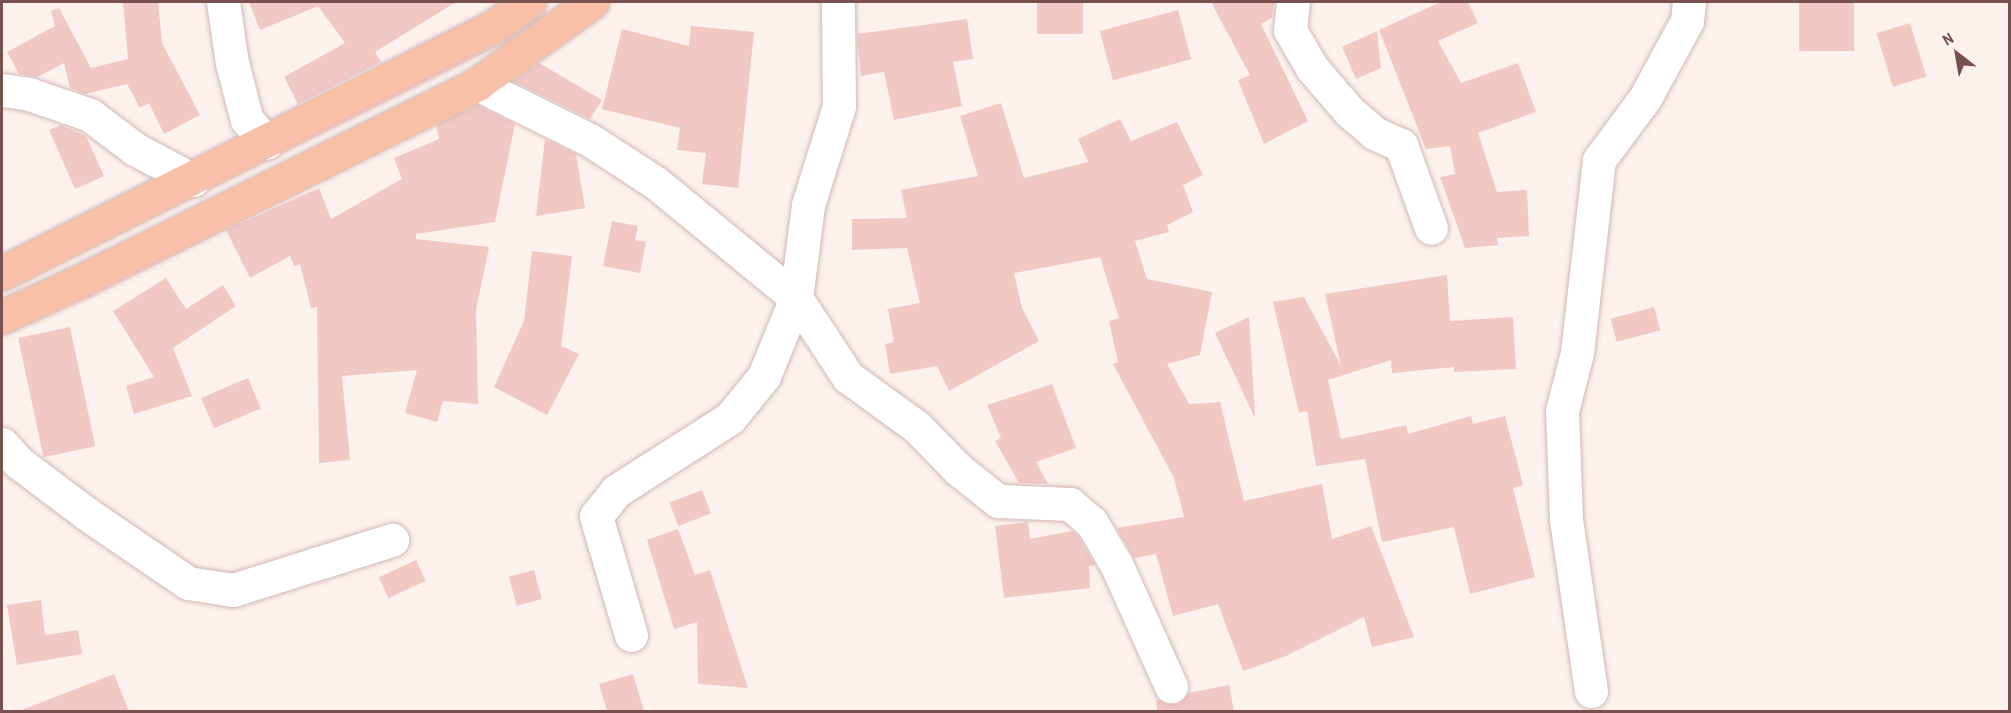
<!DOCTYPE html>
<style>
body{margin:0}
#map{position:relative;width:2011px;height:713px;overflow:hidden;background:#fcf1ec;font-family:"Archivo Narrow",sans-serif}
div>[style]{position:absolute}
.building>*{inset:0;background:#f1c8c4;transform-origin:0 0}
.roads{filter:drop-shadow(0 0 2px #d2b7b4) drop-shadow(0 0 2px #d2b7b4)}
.street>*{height:33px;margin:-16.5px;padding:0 16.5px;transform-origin:16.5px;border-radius:16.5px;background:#fff}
.primary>*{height:33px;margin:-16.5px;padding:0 16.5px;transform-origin:16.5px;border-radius:16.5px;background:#f8c1a7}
span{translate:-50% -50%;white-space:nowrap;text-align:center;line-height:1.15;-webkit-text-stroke:4.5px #fff7f3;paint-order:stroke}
.frame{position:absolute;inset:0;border:3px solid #78504e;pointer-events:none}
.north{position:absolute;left:1927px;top:24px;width:60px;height:60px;-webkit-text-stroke:4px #fff7f3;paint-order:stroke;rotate:329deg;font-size:16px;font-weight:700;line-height:24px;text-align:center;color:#78504e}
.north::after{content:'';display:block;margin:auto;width:21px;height:27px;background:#78504e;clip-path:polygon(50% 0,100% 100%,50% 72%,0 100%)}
</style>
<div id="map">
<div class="building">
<i style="clip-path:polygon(123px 2px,158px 2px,162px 43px,200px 115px,164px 134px,149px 103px,140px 108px,127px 84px,85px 94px,70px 88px,64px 63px,37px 77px,19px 74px,7px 52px,55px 26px,51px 11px,59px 8px,91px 68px,128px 59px)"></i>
<i style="clip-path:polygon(249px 2px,456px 2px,375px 52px,381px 62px,298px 104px,284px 77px,345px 43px,318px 6px,260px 30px)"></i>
<i style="left:1037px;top:2px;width:46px;height:32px"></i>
<i style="clip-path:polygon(1211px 2px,1274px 2px,1272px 18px,1261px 24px,1308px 121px,1264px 144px,1238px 80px,1250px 75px)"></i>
<i style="clip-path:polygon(1441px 2px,1468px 2px,1478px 23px,1438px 41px,1461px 83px,1518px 63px,1536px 112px,1478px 133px,1497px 192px,1527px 190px,1529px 236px,1497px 238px,1498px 245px,1465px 248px,1440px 177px,1455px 174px,1450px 146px,1426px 149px,1379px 30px)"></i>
<i style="left:1799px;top:2px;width:55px;height:49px"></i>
<i style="left:1178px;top:10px;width:51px;height:81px;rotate:75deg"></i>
<i style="clip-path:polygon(967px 19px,973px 59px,953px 62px,962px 106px,894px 120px,884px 72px,861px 76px,857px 34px)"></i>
<i style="left:1910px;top:23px;width:56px;height:35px;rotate:73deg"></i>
<i style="clip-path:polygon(691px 26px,754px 32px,738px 188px,702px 184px,706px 153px,677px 150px,680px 128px,602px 109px,622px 29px,689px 46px)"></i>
<i style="clip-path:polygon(1377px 31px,1381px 68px,1356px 79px,1342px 47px)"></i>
<i style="clip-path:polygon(539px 63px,602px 100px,590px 119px,513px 81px)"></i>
<i style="clip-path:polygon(1001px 103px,1024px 178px,1088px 162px,1078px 139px,1120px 119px,1131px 141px,1177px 122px,1203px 175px,1183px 185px,1193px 212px,1167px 225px,1169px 232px,1135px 241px,1147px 279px,1212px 292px,1200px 355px,1167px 364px,1189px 404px,1220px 402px,1244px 501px,1322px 484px,1332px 539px,1371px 526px,1414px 637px,1372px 647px,1364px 617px,1286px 656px,1243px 671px,1218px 604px,1173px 616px,1156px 554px,1134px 558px,1117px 528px,1184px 517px,1174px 478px,1113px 364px,1118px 362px,1109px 321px,1119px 318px,1100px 257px,1014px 273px,1022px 308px,1039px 341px,949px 391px,937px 366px,890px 374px,885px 344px,894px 342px,888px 309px,920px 303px,907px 248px,852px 250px,852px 219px,907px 218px,901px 190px,978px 176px,960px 116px)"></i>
<i style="clip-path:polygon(477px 105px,515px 124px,495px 222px,416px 234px,416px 239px,489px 247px,476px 310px,478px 404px,443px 401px,437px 422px,405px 413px,417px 370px,342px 376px,350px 460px,319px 463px,317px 307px,311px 308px,300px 264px,294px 266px,290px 256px,250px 278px,226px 230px,319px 188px,331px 219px,402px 179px,394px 158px,439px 139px,436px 125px)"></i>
<i style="clip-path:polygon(61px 125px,86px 136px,104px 176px,75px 189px,49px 130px)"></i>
<i style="clip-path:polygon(545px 139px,576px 154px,585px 208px,536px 216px)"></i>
<i style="clip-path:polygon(612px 221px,638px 226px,635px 240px,646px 242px,640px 273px,603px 266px)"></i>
<i style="clip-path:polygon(532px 251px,572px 256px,561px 346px,579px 354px,547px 415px,494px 387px,524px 321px)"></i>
<i style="clip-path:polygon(1447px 275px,1450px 321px,1513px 317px,1516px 369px,1454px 372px,1454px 367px,1392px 373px,1391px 360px,1328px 380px,1341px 439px,1406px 425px,1408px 434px,1471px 416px,1473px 424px,1505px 416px,1523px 485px,1513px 488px,1535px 577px,1470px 594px,1454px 527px,1382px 542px,1365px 459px,1316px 466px,1307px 411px,1299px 413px,1273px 302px,1304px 297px,1341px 366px,1325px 294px)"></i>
<i style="clip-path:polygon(166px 278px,186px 309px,223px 285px,236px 306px,173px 348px,192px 396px,134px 414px,126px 386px,154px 377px,113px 311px)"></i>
<i style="left:1654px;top:307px;width:24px;height:45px;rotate:75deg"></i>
<i style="clip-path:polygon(1249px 317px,1255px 415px,1254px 416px,1215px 333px)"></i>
<i style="left:70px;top:327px;width:122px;height:53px;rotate:78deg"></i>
<i style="left:248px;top:378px;width:33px;height:51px;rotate:67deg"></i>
<i style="clip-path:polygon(1052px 384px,1076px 448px,1036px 462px,1048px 484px,1019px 483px,995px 441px,1001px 438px,987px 405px)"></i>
<i style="left:702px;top:490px;width:25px;height:35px;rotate:69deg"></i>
<i style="clip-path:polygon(1028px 522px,1030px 539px,1072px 531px,1077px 535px,1095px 565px,1089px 566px,1090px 588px,1004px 598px,995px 526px)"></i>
<i style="clip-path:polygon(678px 529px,695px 575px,710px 570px,748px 688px,698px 684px,697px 622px,674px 629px,647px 540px)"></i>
<i style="left:416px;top:560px;width:23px;height:41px;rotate:65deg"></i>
<i style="left:534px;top:570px;width:30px;height:26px;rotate:75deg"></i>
<i style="clip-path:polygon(41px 600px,45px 635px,78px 630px,82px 654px,17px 665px,7px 605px)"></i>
<i style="clip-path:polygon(114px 674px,129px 711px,22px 711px,22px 710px)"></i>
<i style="clip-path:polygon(633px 674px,644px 711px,607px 711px,599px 684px)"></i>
<i style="clip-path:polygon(1229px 685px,1234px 711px,1157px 711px,1156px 700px,1178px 703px,1188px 693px)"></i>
</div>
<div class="roads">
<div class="street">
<i style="left:223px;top:2px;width:62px;rotate:81.6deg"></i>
<i style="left:232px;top:63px;width:59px;rotate:75.3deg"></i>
<i style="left:247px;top:120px;width:30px;rotate:49deg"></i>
<i style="left:1293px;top:2px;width:28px;rotate:96deg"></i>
<i style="left:1290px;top:30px;width:44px;rotate:59.9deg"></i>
<i style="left:1312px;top:68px;width:57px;rotate:49.3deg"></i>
<i style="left:1349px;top:111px;width:33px;rotate:41deg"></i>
<i style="left:1374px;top:133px;width:30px;rotate:24deg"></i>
<i style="left:1401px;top:145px;width:88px;rotate:70.1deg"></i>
<i style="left:477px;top:84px;width:126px;rotate:26.4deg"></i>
<i style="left:590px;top:140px;width:79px;rotate:33.1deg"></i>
<i style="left:656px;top:183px;width:181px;rotate:39.4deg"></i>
<i style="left:796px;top:298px;width:95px;rotate:56.6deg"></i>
<i style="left:848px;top:377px;width:85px;rotate:35.9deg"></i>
<i style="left:917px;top:427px;width:60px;rotate:45.7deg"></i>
<i style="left:959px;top:470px;width:50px;rotate:38.5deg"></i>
<i style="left:998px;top:501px;width:72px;rotate:2.4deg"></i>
<i style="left:1070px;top:504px;width:29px;rotate:41deg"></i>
<i style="left:1092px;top:523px;width:50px;rotate:59.8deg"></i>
<i style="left:1117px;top:566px;width:132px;rotate:65.8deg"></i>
<i style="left:2px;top:90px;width:27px;rotate:8deg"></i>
<i style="left:29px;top:94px;width:65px;rotate:19deg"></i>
<i style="left:90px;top:115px;width:56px;rotate:37.1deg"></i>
<i style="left:135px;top:149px;width:66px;rotate:28.1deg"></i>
<i style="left:2px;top:444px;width:24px;rotate:48deg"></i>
<i style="left:18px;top:462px;width:86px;rotate:37deg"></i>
<i style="left:87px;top:514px;width:122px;rotate:34.3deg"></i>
<i style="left:188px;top:583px;width:46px;rotate:8.8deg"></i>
<i style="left:233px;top:590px;width:167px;rotate:-17.5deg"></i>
<i style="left:631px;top:635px;width:124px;rotate:-106.4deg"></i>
<i style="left:596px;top:516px;width:32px;rotate:-51deg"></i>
<i style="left:616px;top:491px;width:135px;rotate:-32.6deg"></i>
<i style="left:730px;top:418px;width:54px;rotate:-51deg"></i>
<i style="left:764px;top:376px;width:84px;rotate:-67.7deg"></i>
<i style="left:796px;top:298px;width:94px;rotate:-82.6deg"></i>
<i style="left:808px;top:205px;width:104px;rotate:-72.6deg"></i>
<i style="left:839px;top:106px;width:104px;rotate:-90.6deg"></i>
<i style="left:1591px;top:691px;width:174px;rotate:-98.3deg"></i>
<i style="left:1566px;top:519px;width:108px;rotate:-92.1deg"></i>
<i style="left:1562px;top:411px;width:60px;rotate:-75.5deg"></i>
<i style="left:1577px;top:353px;width:194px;rotate:-83.5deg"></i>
<i style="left:1599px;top:160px;width:77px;rotate:-53.4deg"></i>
<i style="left:1645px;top:98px;width:88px;rotate:-61.4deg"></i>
<i style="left:1687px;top:21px;width:19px;rotate:-84deg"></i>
</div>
<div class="primary">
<i style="left:2px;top:273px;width:549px;rotate:-26.61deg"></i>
<i style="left:493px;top:27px;width:44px;rotate:-34.8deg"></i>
<i style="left:2px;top:317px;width:91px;rotate:-24.6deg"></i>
<i style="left:85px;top:279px;width:438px;rotate:-26.4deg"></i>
<i style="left:477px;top:84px;width:141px;rotate:-35.5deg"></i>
</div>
</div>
<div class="frame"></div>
<div class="north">N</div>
</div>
